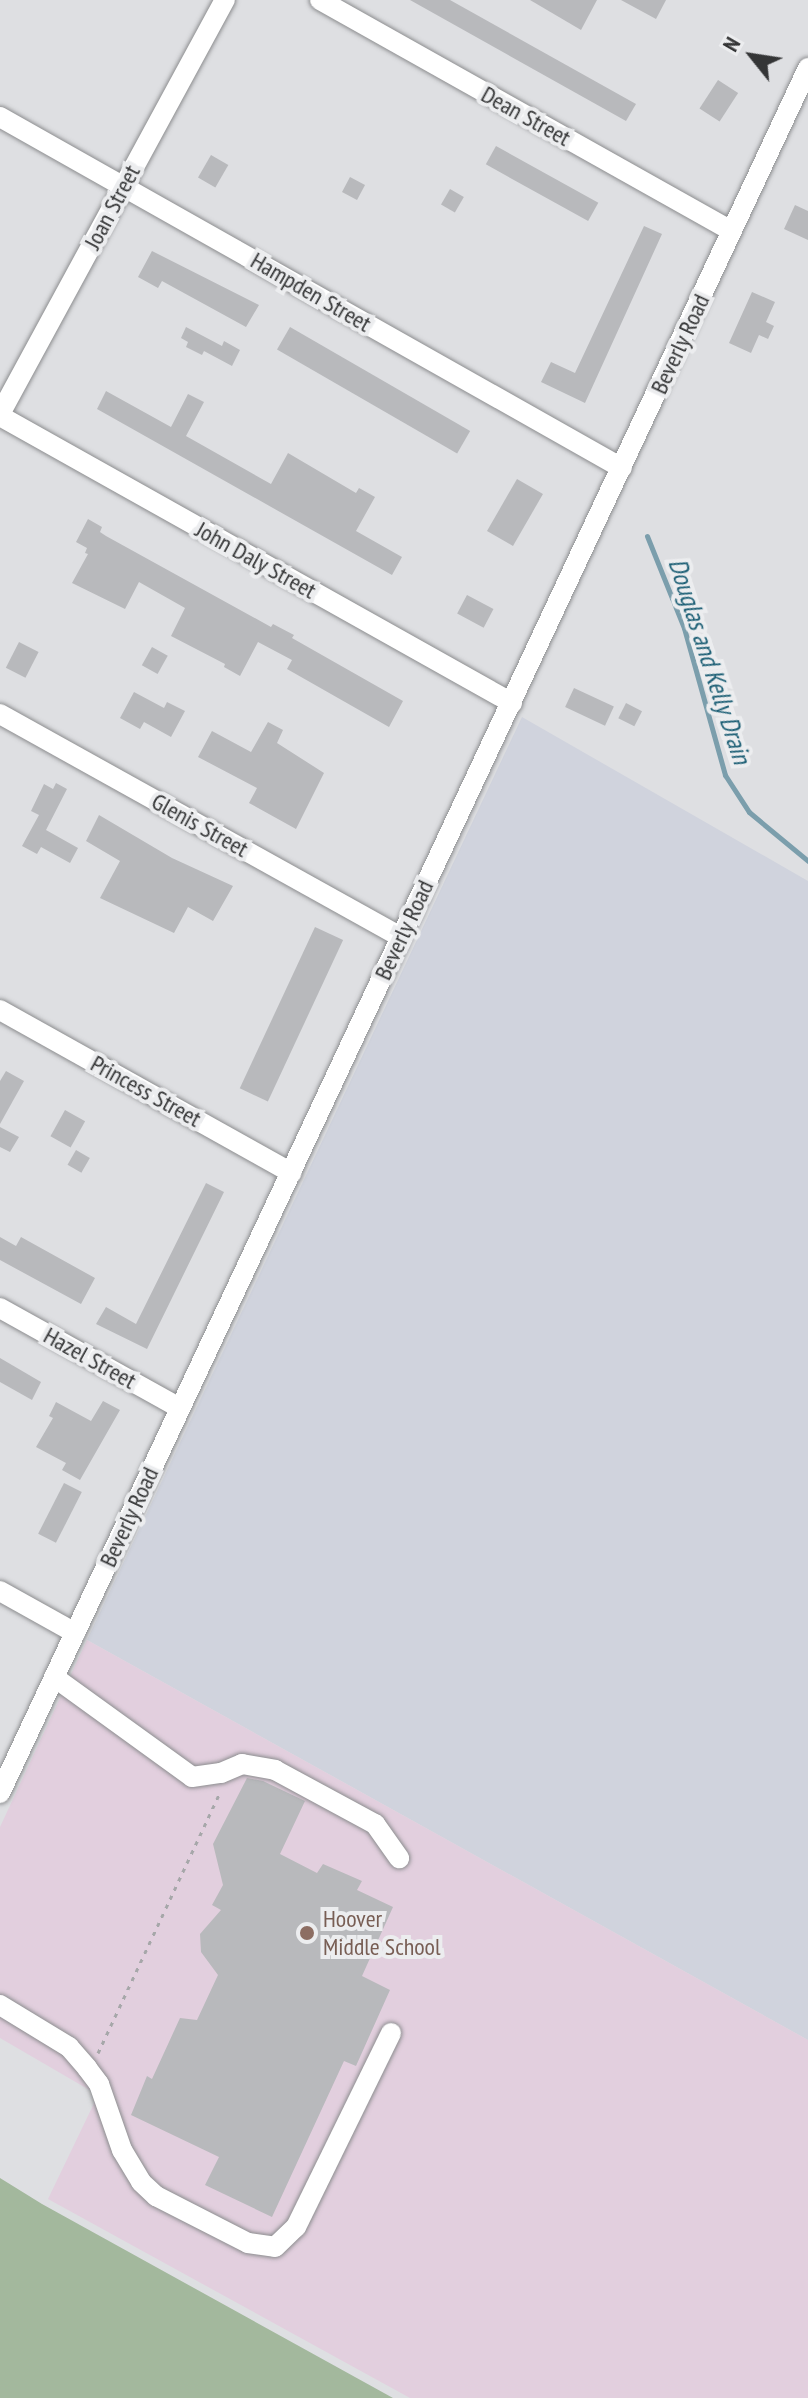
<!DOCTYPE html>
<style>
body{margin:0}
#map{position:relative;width:808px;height:2398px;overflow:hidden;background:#dedfe2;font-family:"PT Sans Narrow",sans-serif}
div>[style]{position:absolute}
.built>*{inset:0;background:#d0d3dd}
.education>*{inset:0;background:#e2cfde}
.forest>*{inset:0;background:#a3b89d}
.stream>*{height:5px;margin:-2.5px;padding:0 2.5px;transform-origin:2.5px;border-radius:2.5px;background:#7b9eac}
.building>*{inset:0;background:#b8b9bc;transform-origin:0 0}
.path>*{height:3px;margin-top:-1.5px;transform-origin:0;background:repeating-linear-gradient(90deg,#a6a7a9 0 4px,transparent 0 10px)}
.roads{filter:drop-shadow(0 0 2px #8c8d8f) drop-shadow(0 0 2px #8c8d8f)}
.minor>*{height:20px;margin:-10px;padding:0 10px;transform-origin:10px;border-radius:10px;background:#fff}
.dots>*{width:22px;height:22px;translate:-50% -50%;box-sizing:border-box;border:4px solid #ecedef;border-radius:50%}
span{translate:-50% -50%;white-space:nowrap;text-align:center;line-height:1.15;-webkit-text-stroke:8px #ecedef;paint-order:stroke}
.street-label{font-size:24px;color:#343536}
.education-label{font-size:24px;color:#785e54}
.left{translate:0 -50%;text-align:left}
.water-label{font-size:26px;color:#1e6076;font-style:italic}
.north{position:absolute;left:712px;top:16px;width:80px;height:80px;-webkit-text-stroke:6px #ecedef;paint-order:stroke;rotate:300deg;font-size:22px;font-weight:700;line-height:32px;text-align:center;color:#343536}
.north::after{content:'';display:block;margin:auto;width:28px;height:36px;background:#343536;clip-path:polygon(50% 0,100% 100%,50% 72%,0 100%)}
</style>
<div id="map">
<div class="built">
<i style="clip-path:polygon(522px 717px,808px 881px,808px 2040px,87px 1640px)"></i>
</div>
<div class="education">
<i style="clip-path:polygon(87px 1640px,808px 2040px,808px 2398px,410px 2398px,48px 2199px,98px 2095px,0 2038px,0 1827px)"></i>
</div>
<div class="forest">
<i style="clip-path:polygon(0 2178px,42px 2204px,393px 2398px,0 2398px)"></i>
</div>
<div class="stream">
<i style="left:647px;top:536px;width:99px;rotate:68.1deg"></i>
<i style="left:684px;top:628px;width:153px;rotate:74.4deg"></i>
<i style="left:725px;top:775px;width:44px;rotate:57deg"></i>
<i style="left:749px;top:812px;width:77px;rotate:39.7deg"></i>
</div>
<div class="building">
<i style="clip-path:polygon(410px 0,450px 0,636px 104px,626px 121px)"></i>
<i style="clip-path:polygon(530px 0,597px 0,581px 30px)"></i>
<i style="clip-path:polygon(621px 0,666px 0,656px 19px)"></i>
<i style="left:718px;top:80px;width:24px;height:34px;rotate:33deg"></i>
<i style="left:496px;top:146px;width:117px;height:21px;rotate:29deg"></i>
<i style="left:211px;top:155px;width:20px;height:26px;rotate:30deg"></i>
<i style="left:350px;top:177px;width:17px;height:17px;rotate:28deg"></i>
<i style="left:450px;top:189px;width:16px;height:18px;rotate:30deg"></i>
<i style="clip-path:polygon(795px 205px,808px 211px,808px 240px,784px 229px)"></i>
<i style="clip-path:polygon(644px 226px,662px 234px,585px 403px,541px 382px,551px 362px,575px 373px)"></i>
<i style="clip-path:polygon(152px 251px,259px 305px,246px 327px,162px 281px,158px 288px,138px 277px)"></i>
<i style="clip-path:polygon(752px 292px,775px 302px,766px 322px,774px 326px,768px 339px,759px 335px,751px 353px,729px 343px)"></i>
<i style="clip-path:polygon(186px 327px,222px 346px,224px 341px,240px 350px,232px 366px,204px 351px,202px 355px,186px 347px,188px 342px,181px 338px)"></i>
<i style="left:290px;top:327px;width:208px;height:26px;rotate:30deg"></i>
<i style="clip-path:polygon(106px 391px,171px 427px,188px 394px,204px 402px,186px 436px,271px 484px,288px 453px,356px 493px,359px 488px,375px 497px,356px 531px,402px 557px,392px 575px,97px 409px)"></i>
<i style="left:517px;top:479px;width:30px;height:60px;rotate:30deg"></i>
<i style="clip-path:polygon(88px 519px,102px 527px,100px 532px,106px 536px,271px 627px,273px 624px,294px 635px,292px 638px,403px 701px,389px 727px,287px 669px,292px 660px,258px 642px,240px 676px,224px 667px,225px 664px,171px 636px,185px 608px,139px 582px,125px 609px,72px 583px,88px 554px,85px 553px,87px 548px,76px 542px)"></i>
<i style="left:467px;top:595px;width:30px;height:21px;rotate:28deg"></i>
<i style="left:19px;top:642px;width:22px;height:29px;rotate:27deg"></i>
<i style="left:152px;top:647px;width:18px;height:21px;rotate:29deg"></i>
<i style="left:574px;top:688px;width:44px;height:21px;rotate:25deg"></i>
<i style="clip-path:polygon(134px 692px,164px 708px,167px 702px,185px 711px,171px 737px,144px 722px,140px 729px,120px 718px)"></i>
<i style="left:626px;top:703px;width:18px;height:17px;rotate:27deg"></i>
<i style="clip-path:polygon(268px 722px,283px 730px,277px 743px,324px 773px,296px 829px,249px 803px,257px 788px,198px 757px,212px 731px,251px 752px)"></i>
<i style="clip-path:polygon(56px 783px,67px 789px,46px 830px,78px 848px,70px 863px,41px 847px,37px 854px,22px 846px,39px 815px,31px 811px,44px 784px,53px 789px)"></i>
<i style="clip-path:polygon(99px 815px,172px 858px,233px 886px,213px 921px,188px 907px,174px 933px,100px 898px,120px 861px,86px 841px)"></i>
<i style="left:315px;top:927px;width:31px;height:178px;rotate:25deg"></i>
<i style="clip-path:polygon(6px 1071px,24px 1081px,0 1124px,0 1081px)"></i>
<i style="left:65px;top:1110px;width:23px;height:30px;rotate:29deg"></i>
<i style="clip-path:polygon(0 1127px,19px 1137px,10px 1152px,0 1147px)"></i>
<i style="left:76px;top:1150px;width:16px;height:17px;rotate:30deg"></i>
<i style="clip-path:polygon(206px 1183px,224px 1192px,147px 1349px,96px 1324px,106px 1307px,136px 1324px)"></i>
<i style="clip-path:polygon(0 1237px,16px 1246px,21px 1237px,95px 1278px,81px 1304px,0 1260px)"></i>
<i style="clip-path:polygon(0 1358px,41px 1382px,32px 1400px,0 1382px)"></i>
<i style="clip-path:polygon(103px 1401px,120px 1410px,80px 1480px,62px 1470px,66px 1463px,36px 1447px,53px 1418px,49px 1416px,56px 1402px,91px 1421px)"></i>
<i style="left:64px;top:1483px;width:20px;height:57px;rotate:27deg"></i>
<i style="clip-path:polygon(247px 1778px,263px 1781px,305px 1801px,280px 1854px,317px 1873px,323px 1864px,362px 1881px,357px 1890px,393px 1907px,362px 1976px,390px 1990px,356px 2066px,344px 2061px,272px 2217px,205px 2185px,219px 2157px,131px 2115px,147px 2076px,152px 2079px,180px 2018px,197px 2020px,218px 1975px,201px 1952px,200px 1934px,221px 1910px,212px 1905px,223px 1885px,213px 1844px)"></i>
</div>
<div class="path">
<i style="left:98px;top:2053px;width:288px;rotate:-64.9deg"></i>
</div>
<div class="roads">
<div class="minor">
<i style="left:320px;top:0;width:472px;rotate:29.3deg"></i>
<i style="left:0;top:117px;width:714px;rotate:29.44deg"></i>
<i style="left:0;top:414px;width:471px;rotate:-61.5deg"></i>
<i style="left:0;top:416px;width:587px;rotate:29.27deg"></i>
<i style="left:0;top:714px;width:458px;rotate:29.1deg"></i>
<i style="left:0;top:1010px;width:334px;rotate:29.2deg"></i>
<i style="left:0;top:1308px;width:206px;rotate:29.1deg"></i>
<i style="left:0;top:1591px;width:86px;rotate:29.2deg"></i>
<i style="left:54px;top:1677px;width:170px;rotate:35.9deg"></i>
<i style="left:192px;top:1777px;width:29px;rotate:-8deg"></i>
<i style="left:221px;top:1773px;width:23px;rotate:-23deg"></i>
<i style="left:242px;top:1764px;width:34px;rotate:10deg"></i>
<i style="left:275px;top:1770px;width:114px;rotate:28.4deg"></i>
<i style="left:375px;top:1824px;width:42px;rotate:54.8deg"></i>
<i style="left:0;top:1793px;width:1905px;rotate:-64.9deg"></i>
<i style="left:0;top:2005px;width:81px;rotate:31.3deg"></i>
<i style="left:69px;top:2047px;width:28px;rotate:49deg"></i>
<i style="left:87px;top:2068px;width:20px;rotate:53deg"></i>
<i style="left:99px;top:2084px;width:70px;rotate:70.8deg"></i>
<i style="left:122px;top:2150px;width:37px;rotate:59deg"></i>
<i style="left:141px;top:2182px;width:21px;rotate:43deg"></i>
<i style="left:156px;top:2196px;width:103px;rotate:27.1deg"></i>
<i style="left:248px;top:2243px;width:27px;rotate:8deg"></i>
<i style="left:275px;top:2247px;width:29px;rotate:-44deg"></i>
<i style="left:296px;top:2227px;width:216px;rotate:-63.9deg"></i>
</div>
</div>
<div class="dots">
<i style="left:307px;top:1933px;background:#8d6e63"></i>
</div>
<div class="street-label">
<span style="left:526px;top:116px;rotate:29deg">Dean Street</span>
<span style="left:112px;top:207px;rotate:-62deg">Joan Street</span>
<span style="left:311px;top:292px;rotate:30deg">Hampden Street</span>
<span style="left:680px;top:344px;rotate:-65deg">Beverly Road</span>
<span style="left:256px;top:560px;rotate:29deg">John Daly Street</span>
<span style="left:200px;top:825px;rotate:29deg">Glenis Street</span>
<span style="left:404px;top:930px;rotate:-65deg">Beverly Road</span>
<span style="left:146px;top:1091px;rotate:29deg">Princess Street</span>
<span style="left:90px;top:1358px;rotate:29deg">Hazel Street</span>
<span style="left:129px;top:1517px;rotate:-65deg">Beverly Road</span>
</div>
<div class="education-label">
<span class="left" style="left:323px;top:1933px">Hoover<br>Middle School</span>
</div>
<div class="water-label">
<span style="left:710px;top:661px;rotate:72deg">Douglas and Kelly Drain</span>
</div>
<div class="north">N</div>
</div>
